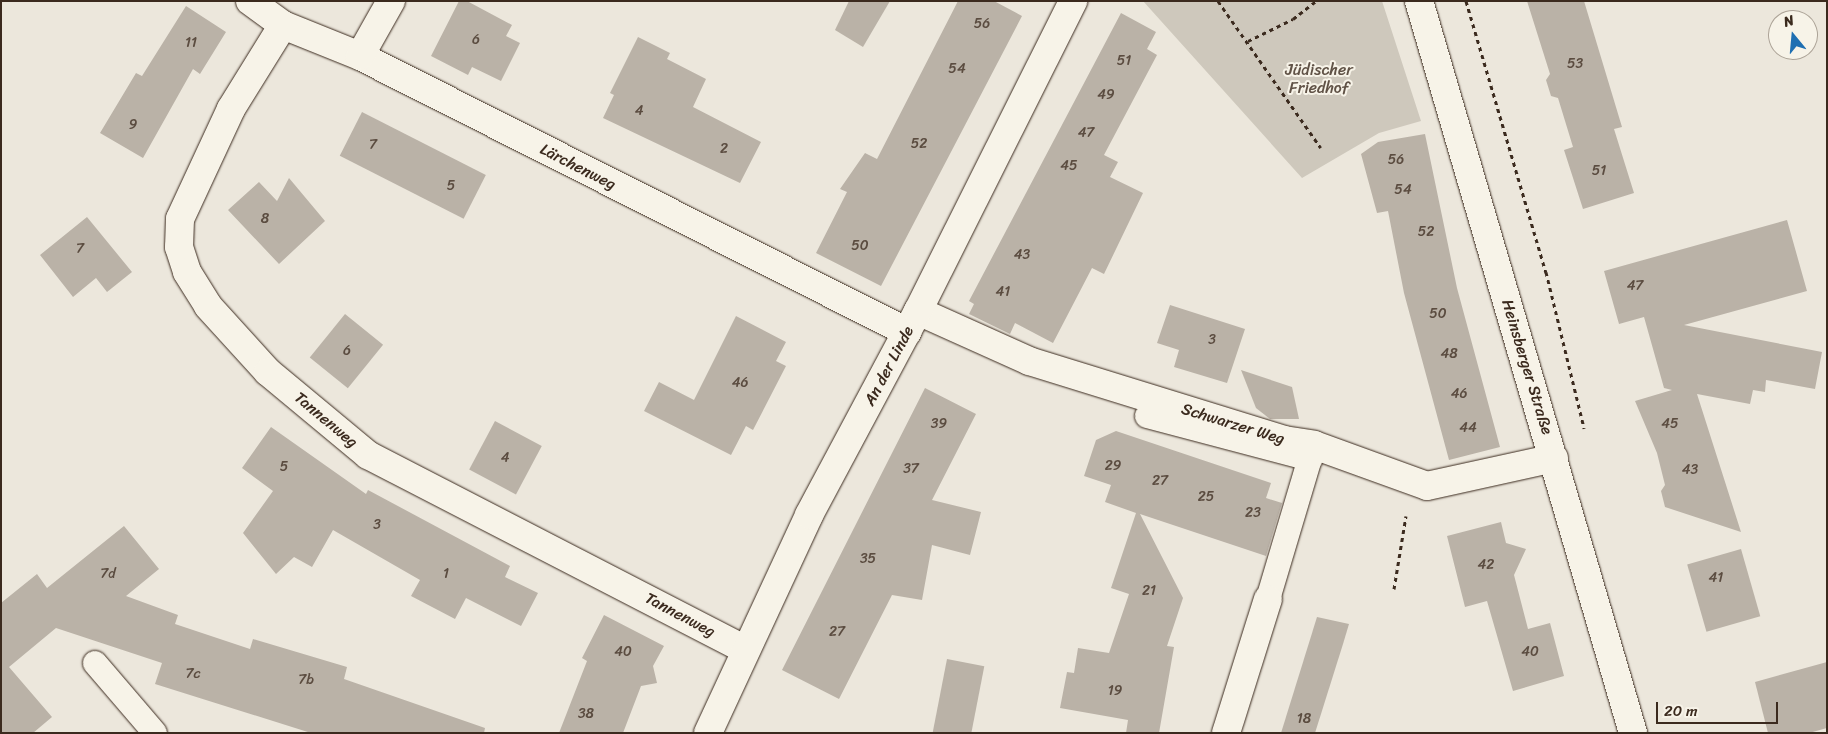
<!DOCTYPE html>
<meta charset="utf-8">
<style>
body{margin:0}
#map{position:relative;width:1828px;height:734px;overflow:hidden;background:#ece7dc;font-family:Sriracha,sans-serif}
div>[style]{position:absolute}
.green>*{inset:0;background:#cec8bc}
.building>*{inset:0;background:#bab2a7;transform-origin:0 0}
.path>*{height:3px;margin-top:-1.5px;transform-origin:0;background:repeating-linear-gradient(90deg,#3b2a1e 0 4px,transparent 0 8px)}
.roads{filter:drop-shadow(0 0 1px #3b2a1e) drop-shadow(0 0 1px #3b2a1e)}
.service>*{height:24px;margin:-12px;padding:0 12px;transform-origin:12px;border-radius:12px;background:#f7f3e8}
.minor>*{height:28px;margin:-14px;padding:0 14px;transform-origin:14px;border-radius:14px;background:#f7f3e8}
.tertiary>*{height:28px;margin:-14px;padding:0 14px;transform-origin:14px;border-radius:14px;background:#f7f3e8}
span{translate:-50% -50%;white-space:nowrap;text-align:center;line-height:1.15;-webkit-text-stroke:4px #f7f3e8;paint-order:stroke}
.number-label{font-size:14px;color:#5b4c40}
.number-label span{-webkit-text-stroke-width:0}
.park-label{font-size:16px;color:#605246}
.street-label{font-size:16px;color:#3b2a1e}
.frame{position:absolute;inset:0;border:2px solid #3b2a1e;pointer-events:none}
.north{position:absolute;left:1768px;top:10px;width:50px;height:50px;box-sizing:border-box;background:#f7f3e8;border:1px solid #aca397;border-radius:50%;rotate:343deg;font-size:14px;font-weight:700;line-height:20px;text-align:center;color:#3b2a1e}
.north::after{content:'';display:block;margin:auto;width:18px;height:22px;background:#1f6fb2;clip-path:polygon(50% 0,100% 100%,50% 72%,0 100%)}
.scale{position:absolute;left:1656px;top:702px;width:122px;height:22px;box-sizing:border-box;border:2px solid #3b2a1e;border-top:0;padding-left:6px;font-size:15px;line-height:18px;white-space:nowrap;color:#3b2a1e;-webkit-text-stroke:4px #f7f3e8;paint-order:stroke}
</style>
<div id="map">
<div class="green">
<i style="clip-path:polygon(1143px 1px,1382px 1px,1421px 121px,1379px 133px,1302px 178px)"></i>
</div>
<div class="building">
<i style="clip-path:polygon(459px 1px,467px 1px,512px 25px,506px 36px,520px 43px,501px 81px,472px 67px,468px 75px,431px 56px)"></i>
<i style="clip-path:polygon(849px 1px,890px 1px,863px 47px,835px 30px)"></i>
<i style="clip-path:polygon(958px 1px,994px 1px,1022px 16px,881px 286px,816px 253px,847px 192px,840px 189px,865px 153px,877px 159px)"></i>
<i style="clip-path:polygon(1527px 1px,1584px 1px,1622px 127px,1614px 129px,1634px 193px,1583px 209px,1564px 150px,1573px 147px,1558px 98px,1551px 96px,1546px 80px,1550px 74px)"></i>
<i style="clip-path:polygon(186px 6px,226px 32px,200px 74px,193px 69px,143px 158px,100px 133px,136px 73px,142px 76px)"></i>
<i style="clip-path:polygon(1121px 13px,1156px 32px,1147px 49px,1157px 55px,1104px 155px,1118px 162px,1110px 177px,1143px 193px,1104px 274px,1092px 268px,1053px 343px,1015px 323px,1010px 334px,969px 314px,974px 304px,969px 301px)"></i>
<i style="clip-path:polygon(638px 37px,670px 53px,667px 59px,706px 79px,693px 107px,761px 142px,740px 183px,603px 118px,614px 95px,610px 93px)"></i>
<i style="left:362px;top:112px;width:139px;height:49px;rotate:27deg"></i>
<i style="clip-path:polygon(1425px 134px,1457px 288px,1500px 447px,1449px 460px,1404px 293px,1388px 211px,1377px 213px,1361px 154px,1378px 142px)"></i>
<i style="clip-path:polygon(289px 178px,325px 221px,279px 264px,228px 210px,259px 182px,277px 201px)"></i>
<i style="clip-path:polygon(87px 217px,132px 272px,107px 292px,96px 278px,73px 297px,40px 255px)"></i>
<i style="clip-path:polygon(1787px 220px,1807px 291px,1684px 325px,1822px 352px,1815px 389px,1766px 380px,1765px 392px,1753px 390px,1750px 404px,1697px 394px,1741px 532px,1665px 507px,1661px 491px,1665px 485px,1657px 453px,1635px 401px,1672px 390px,1664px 388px,1644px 317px,1619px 324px,1604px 271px)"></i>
<i style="clip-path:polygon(1170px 305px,1245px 329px,1227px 383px,1174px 367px,1179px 350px,1157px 343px)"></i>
<i style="left:345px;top:314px;width:49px;height:56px;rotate:39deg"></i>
<i style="clip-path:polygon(736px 316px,786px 342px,776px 361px,786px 366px,753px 430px,746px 426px,731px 455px,644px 411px,659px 382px,694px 400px)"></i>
<i style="clip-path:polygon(1241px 370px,1292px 387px,1299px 419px,1270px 419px,1256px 408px)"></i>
<i style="clip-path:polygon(925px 388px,976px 414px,932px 500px,981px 512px,970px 555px,932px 545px,922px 600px,892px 595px,839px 699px,782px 670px)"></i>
<i style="left:495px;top:421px;width:53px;height:55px;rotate:28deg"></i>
<i style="clip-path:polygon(271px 427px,366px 494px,368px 490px,510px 566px,505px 577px,538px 593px,521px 626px,466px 598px,455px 619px,411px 596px,420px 580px,333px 530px,312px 567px,294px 557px,276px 574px,243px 533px,273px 491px,242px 468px)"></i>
<i style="clip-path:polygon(1116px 431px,1271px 483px,1266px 498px,1282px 503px,1266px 556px,1140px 514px,1183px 598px,1167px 646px,1174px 647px,1159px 733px,1126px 733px,1128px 720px,1060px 708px,1067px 672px,1074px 673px,1078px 648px,1109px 653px,1129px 594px,1111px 588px,1136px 513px,1105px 502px,1111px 485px,1084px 476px,1096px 440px)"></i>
<i style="clip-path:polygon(1501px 522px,1506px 543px,1526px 549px,1514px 575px,1528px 629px,1550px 623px,1564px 676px,1513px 691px,1487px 601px,1465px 607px,1447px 536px)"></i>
<i style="clip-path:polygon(124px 526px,159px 569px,126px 596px,178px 615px,175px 624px,250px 649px,253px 639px,347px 667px,344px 679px,485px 728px,484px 733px,311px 733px,155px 684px,162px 663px,56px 628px,9px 667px,52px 717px,33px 733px,1px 733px,1px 603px,37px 574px,47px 588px)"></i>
<i style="left:1741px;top:549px;width:70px;height:56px;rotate:74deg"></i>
<i style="clip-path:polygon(604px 615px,664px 646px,653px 666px,657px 683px,641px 686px,623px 733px,559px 733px,587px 661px,582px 658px)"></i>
<i style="clip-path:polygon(1317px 617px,1349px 624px,1343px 644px,1315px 733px,1281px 733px)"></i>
<i style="left:947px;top:659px;width:38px;height:75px;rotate:11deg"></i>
<i style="clip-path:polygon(1827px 662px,1827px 728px,1809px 733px,1768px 733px,1755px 682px)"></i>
</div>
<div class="path">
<i style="left:1218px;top:1px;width:179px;rotate:55deg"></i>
<i style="left:1466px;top:1px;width:283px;rotate:73.6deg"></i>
<i style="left:1546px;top:272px;width:161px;rotate:76.3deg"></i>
<i style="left:1248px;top:41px;width:50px;rotate:-26.1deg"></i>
<i style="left:1293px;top:19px;width:29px;rotate:-38deg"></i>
<i style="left:1394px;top:589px;width:74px;rotate:-80.7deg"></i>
</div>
<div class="roads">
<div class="service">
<i style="left:1147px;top:416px;width:169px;rotate:14.8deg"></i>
<i style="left:1268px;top:599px;width:161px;rotate:-73.4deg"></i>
<i style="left:95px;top:663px;width:92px;rotate:49.4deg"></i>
</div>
<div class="minor">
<i style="left:250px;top:1px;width:41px;rotate:36deg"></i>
<i style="left:283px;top:25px;width:83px;rotate:21.9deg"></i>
<i style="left:360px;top:56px;width:613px;rotate:26.77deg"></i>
<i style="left:283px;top:25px;width:99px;rotate:121.8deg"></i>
<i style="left:231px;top:109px;width:121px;rotate:114.9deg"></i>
<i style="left:180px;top:219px;width:28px;rotate:92deg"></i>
<i style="left:179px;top:247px;width:26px;rotate:72deg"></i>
<i style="left:187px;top:272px;width:40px;rotate:58deg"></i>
<i style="left:208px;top:306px;width:89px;rotate:47.7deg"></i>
<i style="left:268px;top:372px;width:130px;rotate:39.7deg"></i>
<i style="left:368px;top:455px;width:423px;rotate:27.3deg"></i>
<i style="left:360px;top:56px;width:63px;rotate:-60.6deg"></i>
<i style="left:918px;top:311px;width:122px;rotate:24.2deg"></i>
<i style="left:1029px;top:361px;width:267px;rotate:17.2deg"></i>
<i style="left:1284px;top:440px;width:30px;rotate:9deg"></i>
<i style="left:1314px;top:445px;width:120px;rotate:19.9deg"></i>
<i style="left:1427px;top:486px;width:130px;rotate:-12.4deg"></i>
<i style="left:1226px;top:733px;width:140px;rotate:-72.6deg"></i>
</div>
<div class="tertiary">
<i style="left:1419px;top:1px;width:763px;rotate:73.7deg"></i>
<i style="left:708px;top:733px;width:240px;rotate:-65.1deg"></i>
<i style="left:809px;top:515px;width:231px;rotate:-61.9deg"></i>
<i style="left:918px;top:311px;width:347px;rotate:-63.4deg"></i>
</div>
</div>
<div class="number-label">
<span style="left:982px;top:24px">56</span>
<span style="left:476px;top:40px">6</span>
<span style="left:191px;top:43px">11</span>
<span style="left:1124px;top:61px">51</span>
<span style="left:1575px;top:64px">53</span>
<span style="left:957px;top:69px">54</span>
<span style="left:1106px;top:95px">49</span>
<span style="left:639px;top:111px">4</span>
<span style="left:133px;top:125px">9</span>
<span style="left:1086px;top:133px">47</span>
<span style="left:919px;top:144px">52</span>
<span style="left:373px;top:145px">7</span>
<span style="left:724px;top:149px">2</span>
<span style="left:1396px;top:160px">56</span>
<span style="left:1069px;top:166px">45</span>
<span style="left:1599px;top:171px">51</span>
<span style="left:451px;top:186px">5</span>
<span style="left:1403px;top:190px">54</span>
<span style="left:265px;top:219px">8</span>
<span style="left:1426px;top:232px">52</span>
<span style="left:860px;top:246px">50</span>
<span style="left:80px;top:249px">7</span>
<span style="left:1022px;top:255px">43</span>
<span style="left:1635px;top:286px">47</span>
<span style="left:1003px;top:292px">41</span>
<span style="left:1438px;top:314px">50</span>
<span style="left:1212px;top:340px">3</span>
<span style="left:347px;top:351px">6</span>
<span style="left:1449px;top:354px">48</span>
<span style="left:740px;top:383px">46</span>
<span style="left:1459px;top:394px">46</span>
<span style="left:939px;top:424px">39</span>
<span style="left:1670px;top:424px">45</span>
<span style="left:1468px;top:428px">44</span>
<span style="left:505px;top:458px">4</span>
<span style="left:1113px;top:466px">29</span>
<span style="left:284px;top:467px">5</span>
<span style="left:911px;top:469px">37</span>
<span style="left:1690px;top:470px">43</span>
<span style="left:1160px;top:481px">27</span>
<span style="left:1206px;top:497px">25</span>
<span style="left:1253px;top:513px">23</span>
<span style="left:377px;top:525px">3</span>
<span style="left:868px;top:559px">35</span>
<span style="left:1486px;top:565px">42</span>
<span style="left:108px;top:574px">7d</span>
<span style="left:446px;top:574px">1</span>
<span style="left:1716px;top:578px">41</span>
<span style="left:1149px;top:591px">21</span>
<span style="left:837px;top:632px">27</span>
<span style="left:623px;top:652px">40</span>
<span style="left:1530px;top:652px">40</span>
<span style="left:193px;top:674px">7c</span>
<span style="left:306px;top:680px">7b</span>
<span style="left:1115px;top:691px">19</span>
<span style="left:586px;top:714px">38</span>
<span style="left:1304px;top:719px">18</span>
</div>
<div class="park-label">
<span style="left:1319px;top:79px">Jüdischer<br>Friedhof</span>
</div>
<div class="street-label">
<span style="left:578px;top:167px;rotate:27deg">Lärchenweg</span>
<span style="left:889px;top:366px;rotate:-62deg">An der Linde</span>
<span style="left:1527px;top:367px;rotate:73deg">Heinsberger Straße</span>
<span style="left:326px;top:420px;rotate:40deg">Tannenweg</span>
<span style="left:1233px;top:424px;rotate:17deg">Schwarzer Weg</span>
<span style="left:680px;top:615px;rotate:28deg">Tannenweg</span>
</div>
<div class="frame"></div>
<div class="north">N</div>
<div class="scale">20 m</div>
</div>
